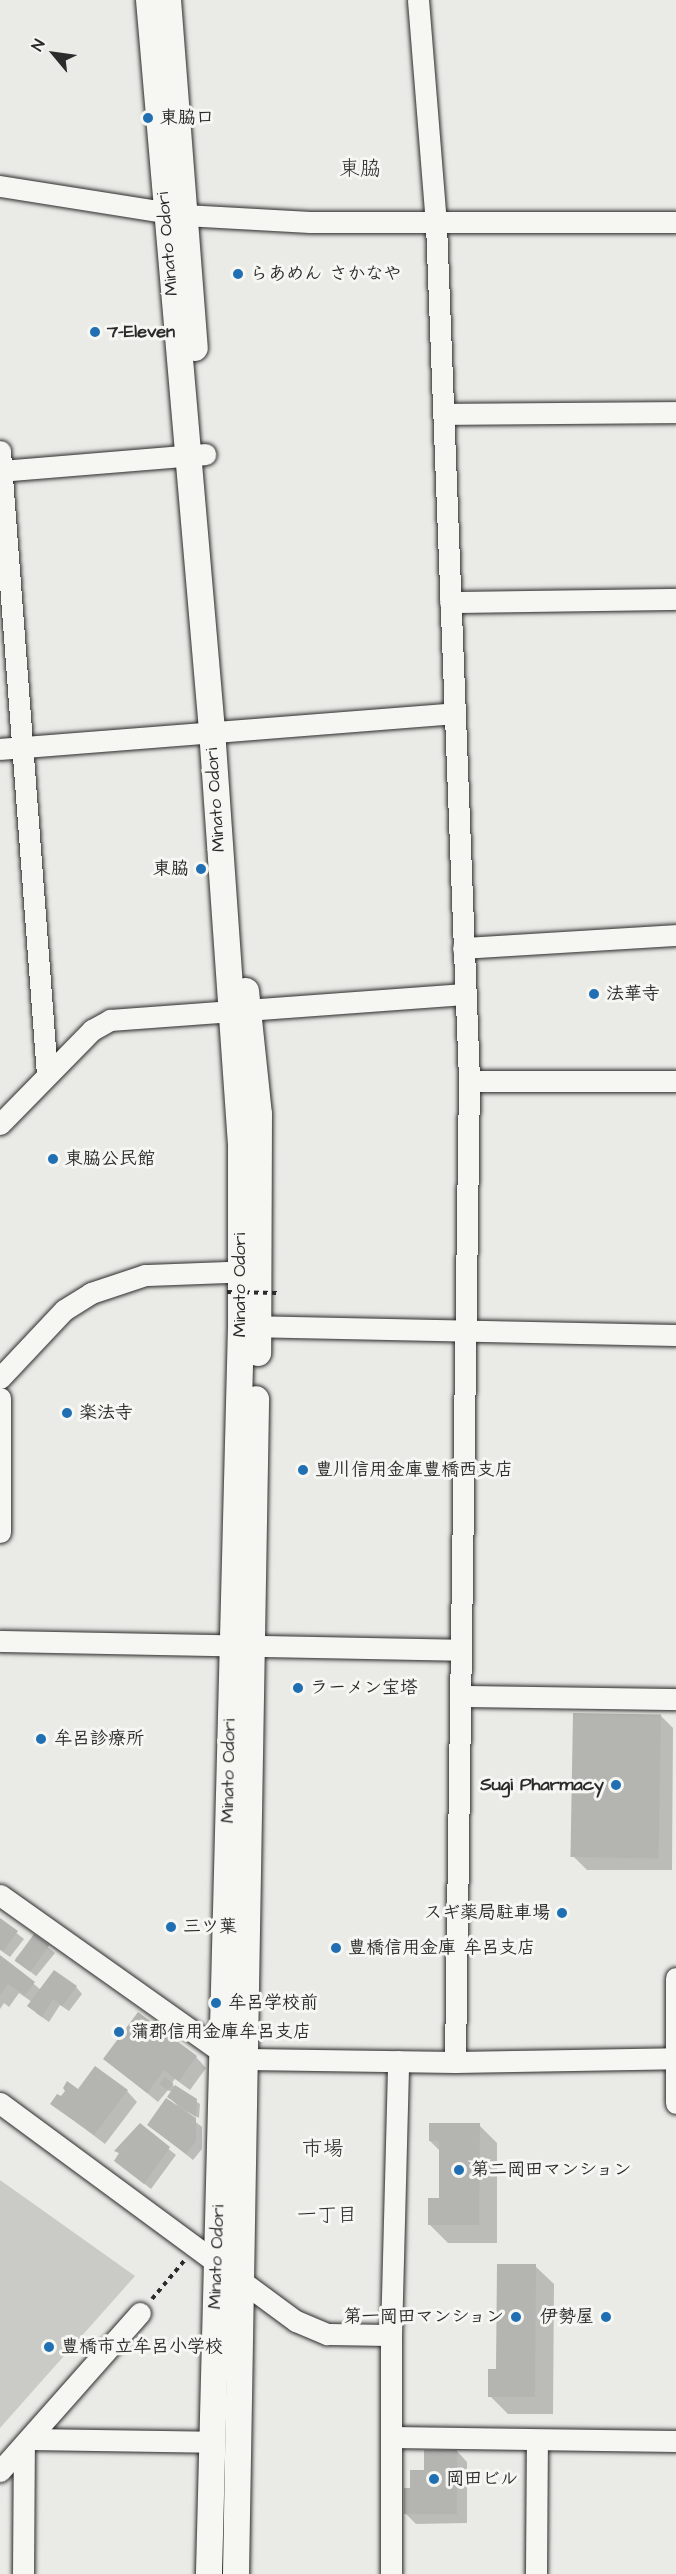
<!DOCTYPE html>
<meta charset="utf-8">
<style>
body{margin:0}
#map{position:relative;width:676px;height:2574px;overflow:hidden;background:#eaeae6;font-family:"Architects Daughter","Klee One",sans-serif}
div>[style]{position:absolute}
.green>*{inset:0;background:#cacac7}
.shadow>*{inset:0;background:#0003;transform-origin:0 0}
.building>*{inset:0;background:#b4b4b1;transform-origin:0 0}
.path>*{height:4px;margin-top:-2px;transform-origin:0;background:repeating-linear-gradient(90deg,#2b2b2b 0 4.5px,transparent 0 9px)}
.roads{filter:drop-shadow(0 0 2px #2b2b2b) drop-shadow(0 0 2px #2b2b2b)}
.minor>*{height:21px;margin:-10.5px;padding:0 10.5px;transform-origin:10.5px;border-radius:10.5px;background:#f6f6f2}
.major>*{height:26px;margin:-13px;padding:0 13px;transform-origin:13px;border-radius:13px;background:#f6f6f2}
.path-bridge>*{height:4px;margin-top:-2px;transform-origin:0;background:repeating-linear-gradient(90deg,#2b2b2b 0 4.5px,transparent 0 9px)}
.dots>*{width:16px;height:16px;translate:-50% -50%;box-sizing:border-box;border:3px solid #f6f6f2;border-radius:50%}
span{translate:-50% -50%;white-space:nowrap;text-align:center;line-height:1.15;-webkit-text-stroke:6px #f6f6f2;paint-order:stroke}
.poi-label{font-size:18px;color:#2b2b2b;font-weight:700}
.left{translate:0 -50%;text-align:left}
.right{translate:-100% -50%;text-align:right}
.street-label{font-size:18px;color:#2b2b2b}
.neighbourhood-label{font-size:20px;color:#2b2b2b}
.quarter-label{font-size:21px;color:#2b2b2b}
.north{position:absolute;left:24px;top:24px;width:60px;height:60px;-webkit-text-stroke:4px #f6f6f2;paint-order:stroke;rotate:299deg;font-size:16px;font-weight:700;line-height:24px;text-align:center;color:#2b2b2b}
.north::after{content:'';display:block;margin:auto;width:21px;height:27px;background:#2b2b2b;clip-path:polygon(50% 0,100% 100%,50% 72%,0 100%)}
</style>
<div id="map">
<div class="green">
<i style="clip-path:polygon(0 2180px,135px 2276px,0 2428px)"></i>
</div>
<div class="shadow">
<i style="clip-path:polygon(660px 1715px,673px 1728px,672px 1870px,587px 1870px,573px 1856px)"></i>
<i style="clip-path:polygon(0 1920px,24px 1939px,10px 1957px,0 1950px)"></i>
<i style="left:34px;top:1936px;width:27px;height:30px;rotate:39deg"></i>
<i style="clip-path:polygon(0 1956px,41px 1990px,76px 1987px,82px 1994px,69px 2011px,60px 2005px,49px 2022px,36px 2013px,32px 2002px,19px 1993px,9px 2007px,4px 2003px,0 2009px)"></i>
<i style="clip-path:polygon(196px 2057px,206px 2068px,190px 2090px,175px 2079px,171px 2084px,200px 2104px,199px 2118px,177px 2107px,202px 2127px,202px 2149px,193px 2160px,149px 2125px,177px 2105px,169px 2097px,172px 2092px,168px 2090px,158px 2102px,105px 2059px)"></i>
<i style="clip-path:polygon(67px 2091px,127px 2091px,137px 2102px,105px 2144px,52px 2104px)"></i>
<i style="clip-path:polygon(479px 2125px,497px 2143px,497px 2243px,448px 2243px,430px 2225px,440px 2200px,440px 2151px,430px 2141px)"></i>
<i style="clip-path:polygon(140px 2126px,176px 2155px,151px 2189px,115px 2161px,120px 2154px,116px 2151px)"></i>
<i style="clip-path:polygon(535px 2266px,554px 2284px,553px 2414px,508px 2414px,490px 2396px)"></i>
<i style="clip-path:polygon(457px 2451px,467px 2462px,467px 2523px,416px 2524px,405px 2513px,412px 2489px,425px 2471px)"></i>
</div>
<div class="building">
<i style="left:573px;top:1713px;width:88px;height:144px;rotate:1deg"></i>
<i style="clip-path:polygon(0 1918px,18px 1931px,3px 1951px,0 1949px)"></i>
<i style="left:34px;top:1934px;width:19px;height:33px;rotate:36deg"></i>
<i style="clip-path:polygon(0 1955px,35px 1982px,25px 1995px,8px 1984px,0 1995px)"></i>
<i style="clip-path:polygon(54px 1970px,77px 1986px,62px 2006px,53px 1999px,42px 2017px,27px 2006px)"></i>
<i style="clip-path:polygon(138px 2012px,197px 2056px,179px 2081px,164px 2070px,147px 2093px,103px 2059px)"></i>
<i style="clip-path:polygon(95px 2066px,128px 2090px,94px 2135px,50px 2104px,57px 2094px,61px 2096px,65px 2091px,63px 2088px,67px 2081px,78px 2089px)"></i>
<i style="left:165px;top:2077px;width:11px;height:9px;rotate:38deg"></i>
<i style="clip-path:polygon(175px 2085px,197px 2099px,196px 2117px,167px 2097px)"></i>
<i style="clip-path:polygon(166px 2098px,196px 2118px,196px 2141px,186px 2154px,147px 2125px)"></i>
<i style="clip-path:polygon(140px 2123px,170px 2147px,144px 2184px,114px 2161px,119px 2153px,114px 2151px)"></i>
<i style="clip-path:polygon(429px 2123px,480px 2123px,479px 2225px,428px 2225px,428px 2198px,439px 2198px,439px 2141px,429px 2141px)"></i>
<i style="clip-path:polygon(497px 2264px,536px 2264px,535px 2397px,488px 2397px,488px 2369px,496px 2369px)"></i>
<i style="clip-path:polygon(424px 2450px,457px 2450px,457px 2514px,404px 2514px,404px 2488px,410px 2488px,410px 2470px,424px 2470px)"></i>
</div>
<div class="path">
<i style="left:152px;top:2299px;width:50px;rotate:-49.9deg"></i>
</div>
<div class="roads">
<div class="minor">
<i style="left:418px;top:0;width:225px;rotate:85.4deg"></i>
<i style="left:436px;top:224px;width:858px;rotate:87.79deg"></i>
<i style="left:469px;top:1081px;width:981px;rotate:90.82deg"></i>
<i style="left:0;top:186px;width:186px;rotate:9deg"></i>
<i style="left:184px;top:215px;width:126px;rotate:3.2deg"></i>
<i style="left:310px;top:222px;width:366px"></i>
<i style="left:444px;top:414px;width:232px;rotate:-0.5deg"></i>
<i style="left:0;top:451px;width:625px;rotate:85.69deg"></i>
<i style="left:0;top:471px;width:206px;rotate:-4.7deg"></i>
<i style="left:450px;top:602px;width:226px;rotate:-0.8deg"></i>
<i style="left:0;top:749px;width:456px;rotate:-4.5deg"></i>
<i style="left:463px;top:948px;width:213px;rotate:-3.5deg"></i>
<i style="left:469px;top:1081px;width:207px"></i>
<i style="left:0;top:1124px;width:132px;rotate:-45.6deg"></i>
<i style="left:92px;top:1030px;width:21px;rotate:-29deg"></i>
<i style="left:110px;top:1020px;width:355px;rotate:-4.2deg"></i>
<i style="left:244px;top:1326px;width:432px;rotate:1.2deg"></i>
<i style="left:0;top:1378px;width:93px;rotate:-46.7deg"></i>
<i style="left:64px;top:1310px;width:32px;rotate:-32deg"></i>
<i style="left:91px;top:1293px;width:57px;rotate:-18.4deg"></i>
<i style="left:145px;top:1275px;width:111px;rotate:-2.1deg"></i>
<i style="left:0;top:1398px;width:134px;rotate:90deg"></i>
<i style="left:0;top:1641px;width:461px;rotate:1.1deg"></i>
<i style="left:460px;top:1696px;width:216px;rotate:0.8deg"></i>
<i style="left:0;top:1895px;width:273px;rotate:35.3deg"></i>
<i style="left:676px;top:1978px;width:125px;rotate:90deg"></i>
<i style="left:247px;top:2059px;width:208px;rotate:0.8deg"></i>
<i style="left:455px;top:2062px;width:221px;rotate:-1deg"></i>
<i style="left:0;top:2103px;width:368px;rotate:36.4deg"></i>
<i style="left:296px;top:2321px;width:34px;rotate:23deg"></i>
<i style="left:327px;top:2334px;width:64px;rotate:0.9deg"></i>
<i style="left:393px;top:2437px;width:283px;rotate:0.8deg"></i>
<i style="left:29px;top:2439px;width:182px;rotate:0.9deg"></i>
<i style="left:0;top:2471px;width:211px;rotate:-48.5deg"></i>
<i style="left:23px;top:2574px;width:129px;rotate:-89.6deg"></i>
<i style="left:391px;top:2574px;width:239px;rotate:-90deg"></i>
<i style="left:391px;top:2335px;width:274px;rotate:-88.5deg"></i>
<i style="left:536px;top:2574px;width:134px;rotate:-89.6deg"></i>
</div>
<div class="major">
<i style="left:149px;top:0;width:733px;rotate:85.07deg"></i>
<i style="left:212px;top:730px;width:413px;rotate:86deg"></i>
<i style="left:241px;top:1142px;width:184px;rotate:90deg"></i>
<i style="left:241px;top:1326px;width:1248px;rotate:91.47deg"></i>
<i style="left:168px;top:0;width:349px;rotate:85.6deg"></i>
<i style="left:246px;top:991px;width:124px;rotate:84deg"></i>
<i style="left:259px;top:1114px;width:239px;rotate:90.2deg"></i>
<i style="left:236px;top:2574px;width:1175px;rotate:-89.02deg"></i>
</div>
</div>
<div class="path-bridge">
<i style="left:227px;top:1292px;width:50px;rotate:1.1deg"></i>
</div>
<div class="dots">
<i style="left:148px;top:118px;background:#1f6fb2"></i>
<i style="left:238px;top:274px;background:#1f6fb2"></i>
<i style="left:95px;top:332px;background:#1f6fb2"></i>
<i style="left:201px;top:869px;background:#1f6fb2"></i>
<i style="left:594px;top:994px;background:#1f6fb2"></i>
<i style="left:53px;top:1159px;background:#1f6fb2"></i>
<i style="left:67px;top:1413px;background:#1f6fb2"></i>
<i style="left:303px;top:1470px;background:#1f6fb2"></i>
<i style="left:298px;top:1688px;background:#1f6fb2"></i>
<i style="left:41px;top:1739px;background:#1f6fb2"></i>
<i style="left:616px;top:1785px;background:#1f6fb2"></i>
<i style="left:562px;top:1913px;background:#1f6fb2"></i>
<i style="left:171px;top:1927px;background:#1f6fb2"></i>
<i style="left:336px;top:1948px;background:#1f6fb2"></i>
<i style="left:216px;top:2003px;background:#1f6fb2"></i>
<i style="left:119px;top:2032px;background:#1f6fb2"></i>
<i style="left:459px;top:2170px;background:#1f6fb2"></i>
<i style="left:516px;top:2317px;background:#1f6fb2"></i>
<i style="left:606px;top:2317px;background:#1f6fb2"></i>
<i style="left:49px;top:2347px;background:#1f6fb2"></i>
<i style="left:434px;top:2479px;background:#1f6fb2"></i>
</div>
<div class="poi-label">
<span class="left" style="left:160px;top:118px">東脇口</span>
<span class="left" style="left:250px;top:274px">らあめん さかなや</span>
<span class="left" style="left:107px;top:332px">7-Eleven</span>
<span class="right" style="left:189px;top:869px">東脇</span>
<span class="left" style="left:606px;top:994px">法華寺</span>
<span class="left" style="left:65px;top:1159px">東脇公民館</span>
<span class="left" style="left:79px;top:1413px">楽法寺</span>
<span class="left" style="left:315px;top:1470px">豊川信用金庫豊橋西支店</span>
<span class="left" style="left:310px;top:1688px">ラーメン宝塔</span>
<span class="left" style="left:54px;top:1739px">牟呂診療所</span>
<span class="right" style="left:604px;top:1785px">Sugi Pharmacy</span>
<span class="right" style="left:550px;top:1913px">スギ薬局駐車場</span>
<span class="left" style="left:183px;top:1927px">三ツ葉</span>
<span class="left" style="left:348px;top:1948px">豊橋信用金庫 牟呂支店</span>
<span class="left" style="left:228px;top:2003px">牟呂学校前</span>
<span class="left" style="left:131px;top:2032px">蒲郡信用金庫牟呂支店</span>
<span class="left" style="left:471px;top:2170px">第二岡田マンション</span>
<span class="right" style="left:504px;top:2317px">第一岡田マンション</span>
<span class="right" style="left:594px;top:2317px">伊勢屋</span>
<span class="left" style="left:61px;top:2347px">豊橋市立牟呂小学校</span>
<span class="left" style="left:446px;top:2479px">岡田ビル</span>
</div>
<div class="street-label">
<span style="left:168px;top:244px;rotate:-95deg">Minato Odori</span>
<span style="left:216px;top:800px;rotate:-94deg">Minato Odori</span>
<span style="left:240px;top:1285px;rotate:-90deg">Minato Odori</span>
<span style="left:229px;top:1771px;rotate:-89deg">Minato Odori</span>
<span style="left:217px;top:2257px;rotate:-88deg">Minato Odori</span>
</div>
<div class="neighbourhood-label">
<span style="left:327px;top:2215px">一丁目</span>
</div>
<div class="quarter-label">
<span style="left:360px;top:169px">東脇</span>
<span style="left:323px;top:2149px">市場</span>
</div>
<div class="north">N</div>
</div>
